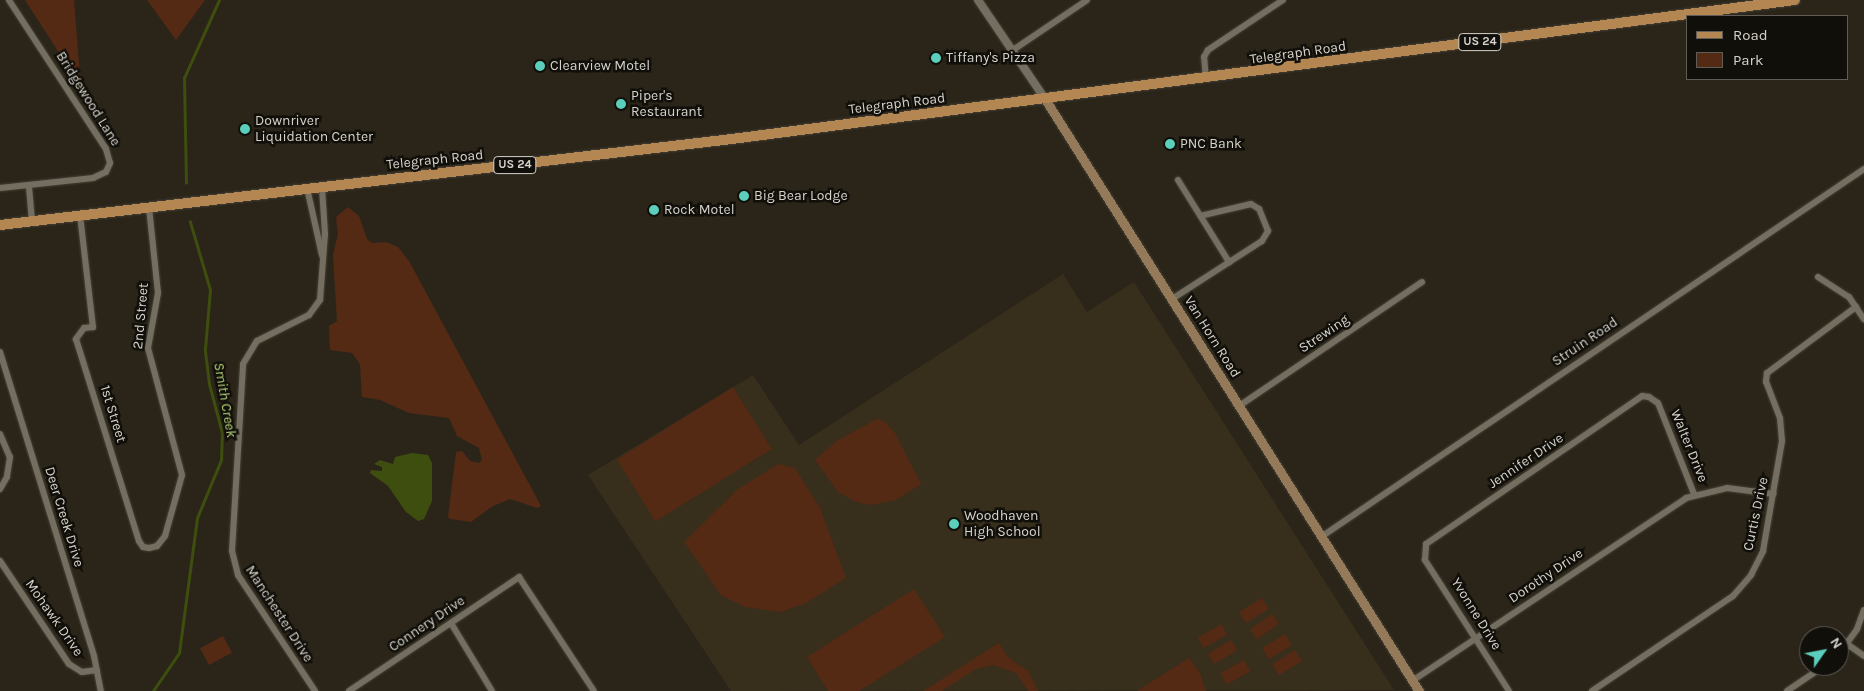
<!DOCTYPE html>
<style>
body{margin:0}
#map{position:relative;width:1864px;height:691px;overflow:hidden;background:#2b2519;font-family:Karla,sans-serif}
div>[style]{position:absolute}
.built>*{inset:0;background:#372e1c}
.green>*{inset:0;background:#542a14;transform-origin:0 0}
.water>*{inset:0;background:#3d4e0e}
.stream>*{height:2.5px;margin:-1.25px;padding:0 1.25px;transform-origin:1.25px;border-radius:1.25px;background:#3d4e0e}
.roads{filter:drop-shadow(0 0 1px #464138) drop-shadow(0 0 1px #464138)}
.minor>*{height:6px;margin:-3px;padding:0 3px;transform-origin:3px;border-radius:3px;background:#746e60}
.tertiary>*{height:8px;margin:-4px;padding:0 4px;transform-origin:4px;border-radius:4px;background:#746e60}
.secondary>*{height:9px;margin:-4.5px;padding:0 4.5px;transform-origin:4.5px;border-radius:4.5px;background:#947a59}
.primary>*{height:10px;margin:-5px;padding:0 5px;transform-origin:5px;border-radius:5px;background:#b48752}
.dots>*{width:14px;height:14px;translate:-50% -50%;box-sizing:border-box;border:2px solid #110f0a;border-radius:50%}
span{translate:-50% -50%;white-space:nowrap;text-align:center;line-height:1.15;-webkit-text-stroke:5px #110f0a;paint-order:stroke}
.shield-label span{padding:1px 4px;background:#110f0a;border:1px solid;border-radius:4px;-webkit-text-stroke-width:0}
.shield-label{font-size:12px;color:#d7d3cc;font-weight:700}
.street-label{font-size:14px;color:#d7d3cc}
.poi-label{font-size:14px;color:#d7d3cc}
.left{translate:0 -50%;text-align:left}
.water-label{font-size:15px;color:#b9d57d;font-style:italic}
.legend{position:absolute;left:1686px;top:15px;width:162px;height:65px;box-sizing:border-box;background:#110f0a;border:1px solid #605d58;margin:0;padding:6px 9px;list-style:none;font-size:15px;color:#d7d3cc}
.legend li{display:flex;align-items:center;gap:10px;height:25px}
.legend b{width:25px;border:1px solid #605d58}
.north{position:absolute;left:1799px;top:626px;width:50px;height:50px;box-sizing:border-box;background:#110f0a;border:1px solid #605d58;border-radius:50%;rotate:57deg;font-size:14px;font-weight:700;line-height:20px;text-align:center;color:#d7d3cc}
.north::after{content:'';display:block;margin:auto;width:18px;height:22px;background:#5bcebc;clip-path:polygon(50% 0,100% 100%,50% 72%,0 100%)}
</style>
<div id="map">
<div class="built">
<i style="clip-path:polygon(1063px 274px,1087px 312px,1134px 282px,1394px 690px,731px 691px,588px 475px,753px 375px,799px 445px)"></i>
</div>
<div class="green">
<i style="clip-path:polygon(25px 0,74px 0,80px 77px,74px 76px)"></i>
<i style="clip-path:polygon(147px 0,205px 0,176px 40px)"></i>
<i style="clip-path:polygon(348px 207px,359px 216px,367px 239px,372px 243px,386px 242px,398px 247px,409px 261px,541px 506px,537px 508px,510px 499px,491px 507px,471px 522px,450px 519px,448px 517px,456px 452px,462px 451px,470px 461px,479px 463px,482px 460px,479px 448px,457px 436px,449px 418px,409px 413px,380px 400px,362px 397px,360px 364px,352px 353px,330px 350px,329px 326px,337px 321px,333px 255px,338px 234px,336px 217px)"></i>
<i style="left:733px;top:387px;width:73px;height:137px;rotate:58deg"></i>
<i style="clip-path:polygon(877px 419px,884px 421px,895px 433px,921px 484px,896px 500px,870px 505px,856px 502px,838px 492px,815px 460px,838px 440px)"></i>
<i style="clip-path:polygon(778px 464px,795px 468px,820px 508px,846px 578px,804px 604px,780px 612px,745px 607px,721px 595px,684px 542px,738px 489px)"></i>
<i style="clip-path:polygon(914px 589px,945px 637px,859px 691px,828px 691px,807px 657px)"></i>
<i style="left:1262px;top:598px;width:13px;height:27px;rotate:58deg"></i>
<i style="left:1272px;top:614px;width:12px;height:27px;rotate:55deg"></i>
<i style="left:1221px;top:624px;width:12px;height:27px;rotate:59deg"></i>
<i style="left:1285px;top:634px;width:13px;height:27px;rotate:58deg"></i>
<i style="left:223px;top:636px;width:19px;height:26px;rotate:62deg"></i>
<i style="left:1231px;top:640px;width:12px;height:27px;rotate:59deg"></i>
<i style="clip-path:polygon(999px 643px,1008px 657px,1028px 671px,1038px 691px,1028px 691px,1016px 673px,993px 665px,976px 669px,942px 691px,923px 691px)"></i>
<i style="left:1295px;top:650px;width:13px;height:27px;rotate:58deg"></i>
<i style="clip-path:polygon(1189px 658px,1200px 673px,1206px 691px,1137px 691px)"></i>
<i style="left:1244px;top:660px;width:13px;height:27px;rotate:61deg"></i>
</div>
<div class="water">
<i style="clip-path:polygon(412px 453px,428px 455px,432px 463px,432px 501px,424px 519px,418px 521px,406px 512px,388px 486px,370px 473px,371px 470px,382px 471px,382px 467px,374px 464px,380px 460px,393px 464px,395px 457px)"></i>
</div>
<div class="stream">
<i style="left:186px;top:183px;width:105px;rotate:-91.1deg"></i>
<i style="left:184px;top:78px;width:85px;rotate:-65.8deg"></i>
<i style="left:153px;top:691px;width:46px;rotate:-55.6deg"></i>
<i style="left:179px;top:653px;width:136px;rotate:-82.4deg"></i>
<i style="left:197px;top:518px;width:63px;rotate:-67.5deg"></i>
<i style="left:221px;top:460px;width:27px;rotate:-88deg"></i>
<i style="left:222px;top:433px;width:51px;rotate:-104.9deg"></i>
<i style="left:209px;top:384px;width:35px;rotate:-97deg"></i>
<i style="left:205px;top:349px;width:59px;rotate:-85.2deg"></i>
<i style="left:210px;top:290px;width:71px;rotate:-106.4deg"></i>
</div>
<div class="roads">
<div class="minor">
<i style="left:1013px;top:50px;width:89px;rotate:-34deg"></i>
<i style="left:1206px;top:79px;width:22px;rotate:-95deg"></i>
<i style="left:1204px;top:57px;width:8px;rotate:-60deg"></i>
<i style="left:1208px;top:50px;width:90px;rotate:-33.7deg"></i>
<i style="left:1178px;top:180px;width:97px;rotate:58.1deg"></i>
<i style="left:29px;top:187px;width:34px;rotate:85deg"></i>
<i style="left:0;top:188px;width:94px;rotate:-6.1deg"></i>
<i style="left:93px;top:178px;width:14px;rotate:-25deg"></i>
<i style="left:106px;top:172px;width:10px;rotate:-66deg"></i>
<i style="left:110px;top:163px;width:15px;rotate:-106deg"></i>
<i style="left:106px;top:149px;width:178px;rotate:-123.1deg"></i>
<i style="left:307px;top:188px;width:69px;rotate:77.4deg"></i>
<i style="left:80px;top:215px;width:113px;rotate:83.4deg"></i>
<i style="left:93px;top:327px;width:9px;rotate:174deg"></i>
<i style="left:84px;top:328px;width:14px;rotate:126deg"></i>
<i style="left:76px;top:339px;width:212px;rotate:72.7deg"></i>
<i style="left:139px;top:541px;width:7px;rotate:56deg"></i>
<i style="left:143px;top:547px;width:6px;rotate:9deg"></i>
<i style="left:149px;top:548px;width:8px;rotate:-14deg"></i>
<i style="left:157px;top:546px;width:13px;rotate:-51deg"></i>
<i style="left:165px;top:536px;width:63px;rotate:-74.4deg"></i>
<i style="left:182px;top:475px;width:131px;rotate:-105deg"></i>
<i style="left:148px;top:348px;width:56px;rotate:-79.7deg"></i>
<i style="left:158px;top:293px;width:86px;rotate:-96deg"></i>
<i style="left:1818px;top:277px;width:37px;rotate:33deg"></i>
<i style="left:1849px;top:297px;width:27px;rotate:56deg"></i>
<i style="left:1172px;top:299px;width:107px;rotate:-32.8deg"></i>
<i style="left:1262px;top:241px;width:12px;rotate:-59deg"></i>
<i style="left:1268px;top:231px;width:24px;rotate:-112deg"></i>
<i style="left:1259px;top:209px;width:9px;rotate:-148deg"></i>
<i style="left:1251px;top:204px;width:52px;rotate:166.8deg"></i>
<i style="left:0;top:352px;width:318px;rotate:72.8deg"></i>
<i style="left:94px;top:656px;width:36px;rotate:79deg"></i>
<i style="left:1239px;top:406px;width:221px;rotate:-34.1deg"></i>
<i style="left:0;top:434px;width:25px;rotate:67deg"></i>
<i style="left:10px;top:457px;width:20px;rotate:99deg"></i>
<i style="left:7px;top:477px;width:14px;rotate:120deg"></i>
<i style="left:1321px;top:537px;width:656px;rotate:-34.13deg"></i>
<i style="left:0;top:561px;width:124px;rotate:56.2deg"></i>
<i style="left:69px;top:664px;width:15px;rotate:32deg"></i>
<i style="left:82px;top:672px;width:15px;rotate:-8deg"></i>
<i style="left:451px;top:623px;width:79px;rotate:58.9deg"></i>
<i style="left:1847px;top:644px;width:21px;rotate:35deg"></i>
<i style="left:1839px;top:654px;width:31px;rotate:-54deg"></i>
<i style="left:1857px;top:629px;width:20px;rotate:-70deg"></i>
<i style="left:1412px;top:681px;width:329px;rotate:-33.7deg"></i>
<i style="left:1686px;top:498px;width:42px;rotate:-13.7deg"></i>
<i style="left:1727px;top:488px;width:47px;rotate:7.3deg"></i>
<i style="left:315px;top:691px;width:139px;rotate:-123.6deg"></i>
<i style="left:238px;top:575px;width:25px;rotate:-104deg"></i>
<i style="left:232px;top:551px;width:187px;rotate:-86.6deg"></i>
<i style="left:243px;top:364px;width:27px;rotate:-59deg"></i>
<i style="left:257px;top:341px;width:58px;rotate:-26.6deg"></i>
<i style="left:309px;top:315px;width:19px;rotate:-54deg"></i>
<i style="left:320px;top:300px;width:66px;rotate:-85.7deg"></i>
<i style="left:325px;top:234px;width:47px;rotate:-93.7deg"></i>
<i style="left:349px;top:691px;width:205px;rotate:-33.8deg"></i>
<i style="left:519px;top:577px;width:136px;rotate:56.7deg"></i>
<i style="left:1509px;top:691px;width:156px;rotate:-122.7deg"></i>
<i style="left:1425px;top:560px;width:16px;rotate:-86deg"></i>
<i style="left:1426px;top:544px;width:262px;rotate:-34.4deg"></i>
<i style="left:1642px;top:396px;width:7px;rotate:8deg"></i>
<i style="left:1649px;top:397px;width:11px;rotate:34deg"></i>
<i style="left:1658px;top:403px;width:98px;rotate:68.4deg"></i>
<i style="left:1592px;top:691px;width:170px;rotate:-34deg"></i>
<i style="left:1733px;top:596px;width:28px;rotate:-49deg"></i>
<i style="left:1751px;top:575px;width:27px;rotate:-63deg"></i>
<i style="left:1763px;top:551px;width:112px;rotate:-80.2deg"></i>
<i style="left:1782px;top:441px;width:23px;rotate:-95deg"></i>
<i style="left:1780px;top:418px;width:39px;rotate:-111deg"></i>
<i style="left:1766px;top:382px;width:9px;rotate:-84deg"></i>
<i style="left:1767px;top:373px;width:111px;rotate:-36.6deg"></i>
<i style="left:1787px;top:691px;width:45px;rotate:-34deg"></i>
</div>
<div class="tertiary">
<i style="left:978px;top:0;width:120px;rotate:55.9deg"></i>
</div>
<div class="secondary">
<i style="left:1045px;top:99px;width:700px;rotate:57.72deg"></i>
</div>
<div class="primary">
<i style="left:0;top:225px;width:737px;rotate:-6.7deg"></i>
<i style="left:732px;top:139px;width:1072px;rotate:-7.45deg"></i>
</div>
</div>
<div class="dots">
<i style="left:936px;top:58px;background:#5bcebc"></i>
<i style="left:540px;top:66px;background:#5bcebc"></i>
<i style="left:621px;top:104px;background:#5bcebc"></i>
<i style="left:245px;top:129px;background:#5bcebc"></i>
<i style="left:1170px;top:144px;background:#5bcebc"></i>
<i style="left:744px;top:196px;background:#5bcebc"></i>
<i style="left:654px;top:210px;background:#5bcebc"></i>
<i style="left:954px;top:524px;background:#5bcebc"></i>
</div>
<div class="shield-label">
<span style="left:1480px;top:42px">US 24</span>
<span style="left:515px;top:165px">US 24</span>
</div>
<div class="street-label">
<span style="left:1298px;top:53px;rotate:-8deg">Telegraph Road</span>
<span style="left:88px;top:99px;rotate:58deg">Bridgewood Lane</span>
<span style="left:897px;top:104px;rotate:-7deg">Telegraph Road</span>
<span style="left:435px;top:160px;rotate:-6deg">Telegraph Road</span>
<span style="left:141px;top:316px;rotate:-85deg">2nd Street</span>
<span style="left:1324px;top:334px;rotate:-34deg">Strewing</span>
<span style="left:1212px;top:337px;rotate:58deg">Van Horn Road</span>
<span style="left:1585px;top:342px;rotate:-34deg">Struin Road</span>
<span style="left:113px;top:414px;rotate:73deg">1st Street</span>
<span style="left:1689px;top:446px;rotate:68deg">Walter Drive</span>
<span style="left:1526px;top:461px;rotate:-34deg">Jennifer Drive</span>
<span style="left:1756px;top:514px;rotate:-78deg">Curtis Drive</span>
<span style="left:64px;top:517px;rotate:73deg">Deer Creek Drive</span>
<span style="left:1546px;top:576px;rotate:-34deg">Dorothy Drive</span>
<span style="left:279px;top:614px;rotate:57deg">Manchester Drive</span>
<span style="left:1476px;top:614px;rotate:58deg">Yvonne Drive</span>
<span style="left:54px;top:618px;rotate:55deg">Mohawk Drive</span>
<span style="left:427px;top:624px;rotate:-34deg">Connery Drive</span>
</div>
<div class="poi-label">
<span class="left" style="left:946px;top:58px">Tiffany's Pizza</span>
<span class="left" style="left:550px;top:66px">Clearview Motel</span>
<span class="left" style="left:631px;top:104px">Piper's<br>Restaurant</span>
<span class="left" style="left:255px;top:129px">Downriver<br>Liquidation Center</span>
<span class="left" style="left:1180px;top:144px">PNC Bank</span>
<span class="left" style="left:754px;top:196px">Big Bear Lodge</span>
<span class="left" style="left:664px;top:210px">Rock Motel</span>
<span class="left" style="left:964px;top:524px">Woodhaven<br>High School</span>
</div>
<div class="water-label">
<span style="left:225px;top:400px;rotate:80deg">Smith Creek</span>
</div>
<ul class="legend">
<li><b style="height:6px;background:#b48752"></b>Road</li>
<li><b style="height:14px;background:#542a14"></b>Park</li>
</ul>
<div class="north">N</div>
</div>
